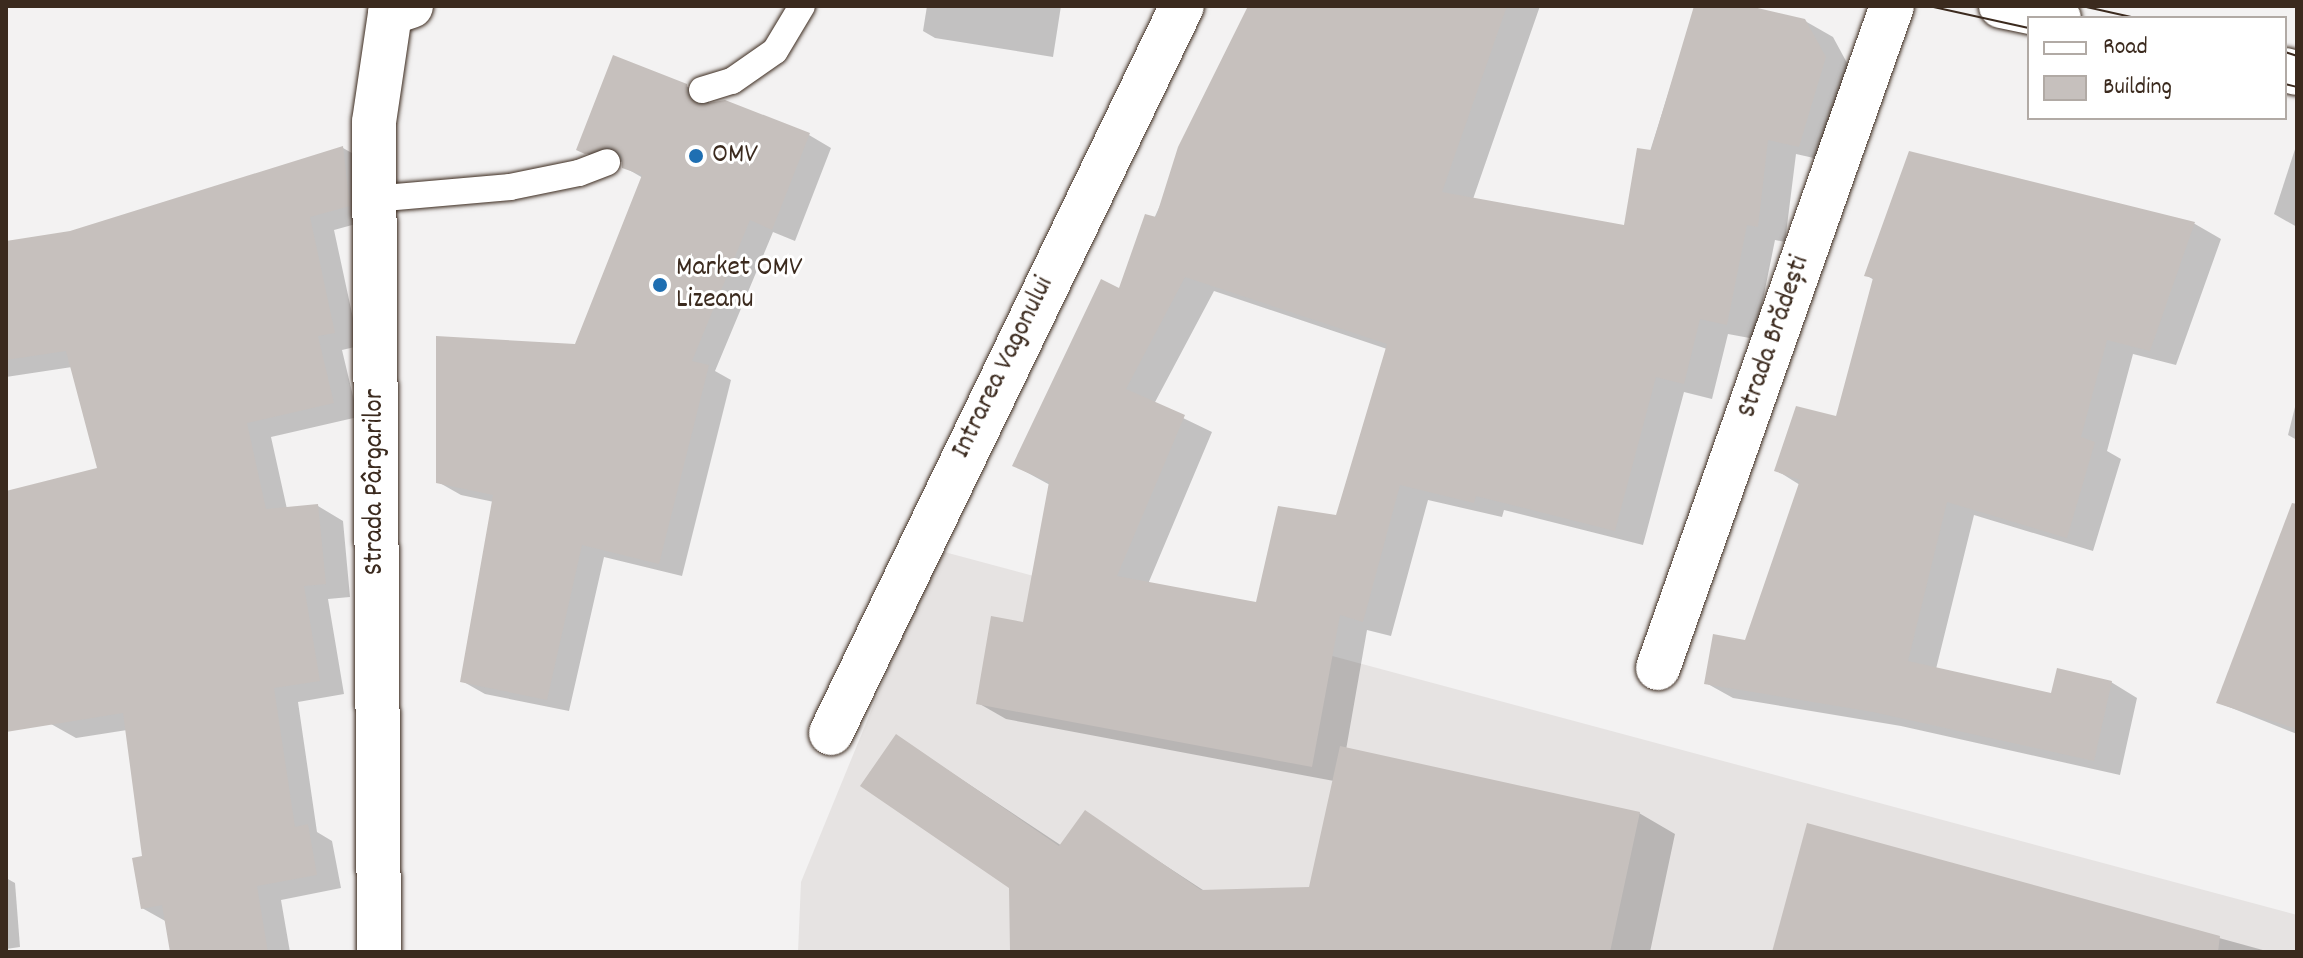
<!DOCTYPE html>
<meta charset="utf-8">
<style>
body{margin:0}
#map{position:relative;width:2303px;height:958px;overflow:hidden;background:#f3f2f2;font-family:Dekko,sans-serif}
div>[style]{position:absolute}
.built>*{inset:0;background:#e6e3e2}
.shadow>*{inset:0;background:#0003}
.building>*{inset:0;background:#c6c0bd}
.roads{filter:drop-shadow(0 0 2px #3b2a1e) drop-shadow(0 0 2px #3b2a1e)}
.lane>*{height:26px;margin:-13px;padding:0 13px;transform-origin:13px;border-radius:13px;background:#fff}
.street>*{height:44px;margin:-22px;padding:0 22px;transform-origin:22px;border-radius:22px;background:#fff}
.secondary>*{height:44px;margin:-22px;padding:0 22px;transform-origin:22px;border-radius:22px;background:#fff}
.tram>*{height:2px;margin:-1px;padding:0 1px;transform-origin:1px;border-radius:1px;background:#3b2a1e}
.dots>*{width:22px;height:22px;translate:-50% -50%;box-sizing:border-box;border:4px solid #fff;border-radius:50%}
span{translate:-50% -50%;white-space:nowrap;text-align:center;line-height:1.15;-webkit-text-stroke:6px #fff;paint-order:stroke}
.poi-label{font-size:28px;color:#3b2a1e}
.left{translate:0 -50%;text-align:left}
.street-label{font-size:28px;color:#3b2a1e}
.frame{position:absolute;inset:0;border:8px solid #3b2a1e;pointer-events:none}
.legend{position:absolute;left:2027px;top:16px;width:260px;height:104px;box-sizing:border-box;background:#fff;border:2px solid #b1aaa5;margin:0;padding:10px 14px;list-style:none;font-size:24px;color:#3b2a1e}
.legend li{display:flex;align-items:center;gap:16px;height:40px}
.legend b{width:40px;border:2px solid #b1aaa5}
</style>
<div id="map">
<div class="built">
<i style="clip-path:polygon(937px 550px,2297px 915px,2297px 952px,798px 952px,801px 882px)"></i>
</div>
<div class="shadow">
<i style="clip-path:polygon(927px 6px,1061px 6px,1053px 57px,935px 38px,923px 31px)"></i>
<i style="clip-path:polygon(evenodd,1251px 6px,1540px 6px,1473px 199px,1626px 227px,1696px 6px,1740px 6px,1805px 21px,1833px 37px,1853px 74px,1827px 161px,1796px 154px,1785px 242px,1775px 240px,1755px 339px,1728px 334px,1712px 399px,1684px 392px,1643px 545px,1504px 510px,1502px 517px,1428px 500px,1391px 636px,1367px 630px,1346px 750px,1639px 813px,1675px 834px,1650px 952px,1012px 952px,1011px 887px,896px 736px,1062px 846px,1085px 813px,1206px 892px,1311px 888px,1334px 781px,1006px 719px,978px 703px,1024px 625px,1050px 485px,1015px 466px,1121px 291px,1251px 6px,1214px 291px,1387px 349px,1337px 517px,1258px 604px,1148px 584px,1212px 432px,1154px 404px,1214px 291px)"></i>
<i style="clip-path:polygon(686px 86px,709px 99px,709px 105px,809px 135px,831px 148px,795px 241px,773px 232px,715px 371px,731px 380px,682px 576px,604px 557px,569px 711px,485px 694px,462px 681px,494px 502px,461px 495px,438px 482px,576px 346px,643px 178px,624px 167px,624px 161px,609px 165px,578px 149px)"></i>
<i style="clip-path:polygon(2297px 143px,2297px 227px,2274px 214px)"></i>
<i style="clip-path:polygon(343px 148px,368px 162px,374px 219px,334px 230px,359px 346px,342px 350px,358px 417px,271px 437px,287px 509px,318px 506px,343px 521px,350px 597px,328px 599px,344px 694px,298px 702px,317px 832px,332px 841px,341px 888px,281px 900px,290px 952px,172px 952px,167px 922px,142px 908px,145px 857px,127px 730px,76px 738px,51px 724px,6px 640px,6px 556px,99px 470px,72px 367px,6px 377px,6px 243px,70px 233px)"></i>
<i style="clip-path:polygon(1911px 154px,2195px 224px,2221px 239px,2176px 365px,2133px 354px,2107px 451px,2121px 459px,2093px 551px,1974px 515px,1936px 669px,2052px 695px,2111px 682px,2137px 698px,2120px 775px,1901px 726px,1733px 698px,1706px 683px,1746px 642px,1800px 485px,1776px 470px,1837px 419px,1874px 280px,1866px 275px)"></i>
<i style="clip-path:polygon(2297px 399px,2297px 440px,2288px 435px)"></i>
<i style="clip-path:polygon(2297px 573px,2297px 734px,2219px 703px)"></i>
<i style="clip-path:polygon(1808px 825px,2270px 952px,1774px 952px)"></i>
<i style="clip-path:polygon(6px 878px,15px 883px,20px 947px,6px 949px)"></i>
</div>
<div class="building">
<i style="clip-path:polygon(evenodd,1248px 6px,1507px 6px,1442px 192px,1624px 225px,1637px 148px,1651px 150px,1694px 6px,1749px 6px,1805px 19px,1826px 57px,1799px 147px,1768px 140px,1758px 227px,1747px 225px,1727px 325px,1700px 319px,1684px 384px,1656px 377px,1615px 531px,1476px 496px,1474px 503px,1400px 485px,1363px 622px,1340px 615px,1312px 767px,976px 704px,991px 616px,1023px 622px,1049px 482px,1012px 466px,1101px 279px,1119px 288px,1145px 214px,1156px 217px,1178px 147px,1248px 6px,1185px 277px,1387px 344px,1336px 515px,1278px 506px,1256px 602px,1117px 576px,1185px 415px,1126px 389px,1185px 277px)"></i>
<i style="clip-path:polygon(613px 55px,687px 84px,687px 95px,698px 105px,725px 100px,810px 133px,772px 230px,750px 220px,692px 361px,709px 365px,659px 564px,582px 545px,547px 700px,460px 682px,493px 495px,436px 483px,436px 336px,575px 344px,642px 175px,622px 168px,622px 155px,610px 146px,585px 154px,576px 150px)"></i>
<i style="clip-path:polygon(343px 146px,350px 206px,310px 217px,335px 333px,318px 336px,334px 403px,247px 423px,266px 509px,318px 504px,326px 584px,304px 586px,320px 681px,274px 688px,295px 827px,308px 824px,317px 875px,257px 886px,268px 952px,170px 952px,162px 905px,141px 909px,132px 858px,142px 856px,123px 713px,6px 732px,6px 491px,97px 468px,66px 351px,6px 360px,6px 241px,70px 231px)"></i>
<i style="clip-path:polygon(1909px 151px,2195px 222px,2150px 351px,2107px 340px,2081px 437px,2095px 442px,2067px 538px,1947px 502px,1908px 661px,2051px 693px,2057px 668px,2112px 681px,2094px 761px,1873px 712px,1704px 684px,1713px 634px,1745px 640px,1800px 480px,1774px 471px,1796px 406px,1836px 416px,1873px 278px,1864px 276px)"></i>
<i style="clip-path:polygon(2292px 503px,2297px 504px,2297px 729px,2216px 703px)"></i>
<i style="clip-path:polygon(896px 734px,1059px 846px,1085px 810px,1201px 890px,1309px 887px,1340px 746px,1640px 812px,1610px 952px,1010px 952px,1009px 888px,860px 786px)"></i>
<i style="clip-path:polygon(1807px 823px,2220px 936px,2218px 952px,1772px 952px)"></i>
</div>
<div class="roads">
<div class="lane">
<i style="left:702px;top:90px;width:31px;rotate:-17deg"></i>
<i style="left:732px;top:81px;width:52px;rotate:-34.9deg"></i>
<i style="left:775px;top:51px;width:52px;rotate:-59deg"></i>
<i style="left:373px;top:199px;width:138px;rotate:-5deg"></i>
<i style="left:510px;top:187px;width:70px;rotate:-11.5deg"></i>
<i style="left:579px;top:173px;width:30px;rotate:-21deg"></i>
</div>
<div class="street">
<i style="left:1658px;top:668px;width:702px;rotate:-70.53deg"></i>
<i style="left:831px;top:733px;width:807px;rotate:-64.23deg"></i>
</div>
<div class="secondary">
<i style="left:2001px;top:6px;width:59px;rotate:11.7deg"></i>
<i style="left:2285px;top:70px;width:12px;rotate:14deg"></i>
<i style="left:379px;top:952px;width:830px;rotate:-90.35deg"></i>
<i style="left:374px;top:122px;width:110px;rotate:-81.6deg"></i>
<i style="left:390px;top:13px;width:22px;rotate:-18deg"></i>
</div>
</div>
<div class="tram">
<i style="left:1929px;top:6px;width:102px;rotate:12.4deg"></i>
<i style="left:2082px;top:6px;width:55px;rotate:12.5deg"></i>
<i style="left:2285px;top:52px;width:13px;rotate:18deg"></i>
<i style="left:2285px;top:84px;width:12px;rotate:14deg"></i>
</div>
<div class="dots">
<i style="left:696px;top:156px;background:#1f6fb2"></i>
<i style="left:660px;top:285px;background:#1f6fb2"></i>
</div>
<div class="poi-label">
<span class="left" style="left:712px;top:156px">OMV</span>
<span class="left" style="left:676px;top:285px">Market OMV<br>Lizeanu</span>
</div>
<div class="street-label">
<span style="left:1775px;top:337px;rotate:-71deg">Strada Brădești</span>
<span style="left:1004px;top:368px;rotate:-64deg">Intrarea Vagonului</span>
<span style="left:376px;top:482px;rotate:-90deg">Strada Pârgarilor</span>
</div>
<div class="frame"></div>
<ul class="legend">
<li><b style="height:10px;background:#fff"></b>Road</li>
<li><b style="height:22px;background:#c6c0bd"></b>Building</li>
</ul>
</div>
